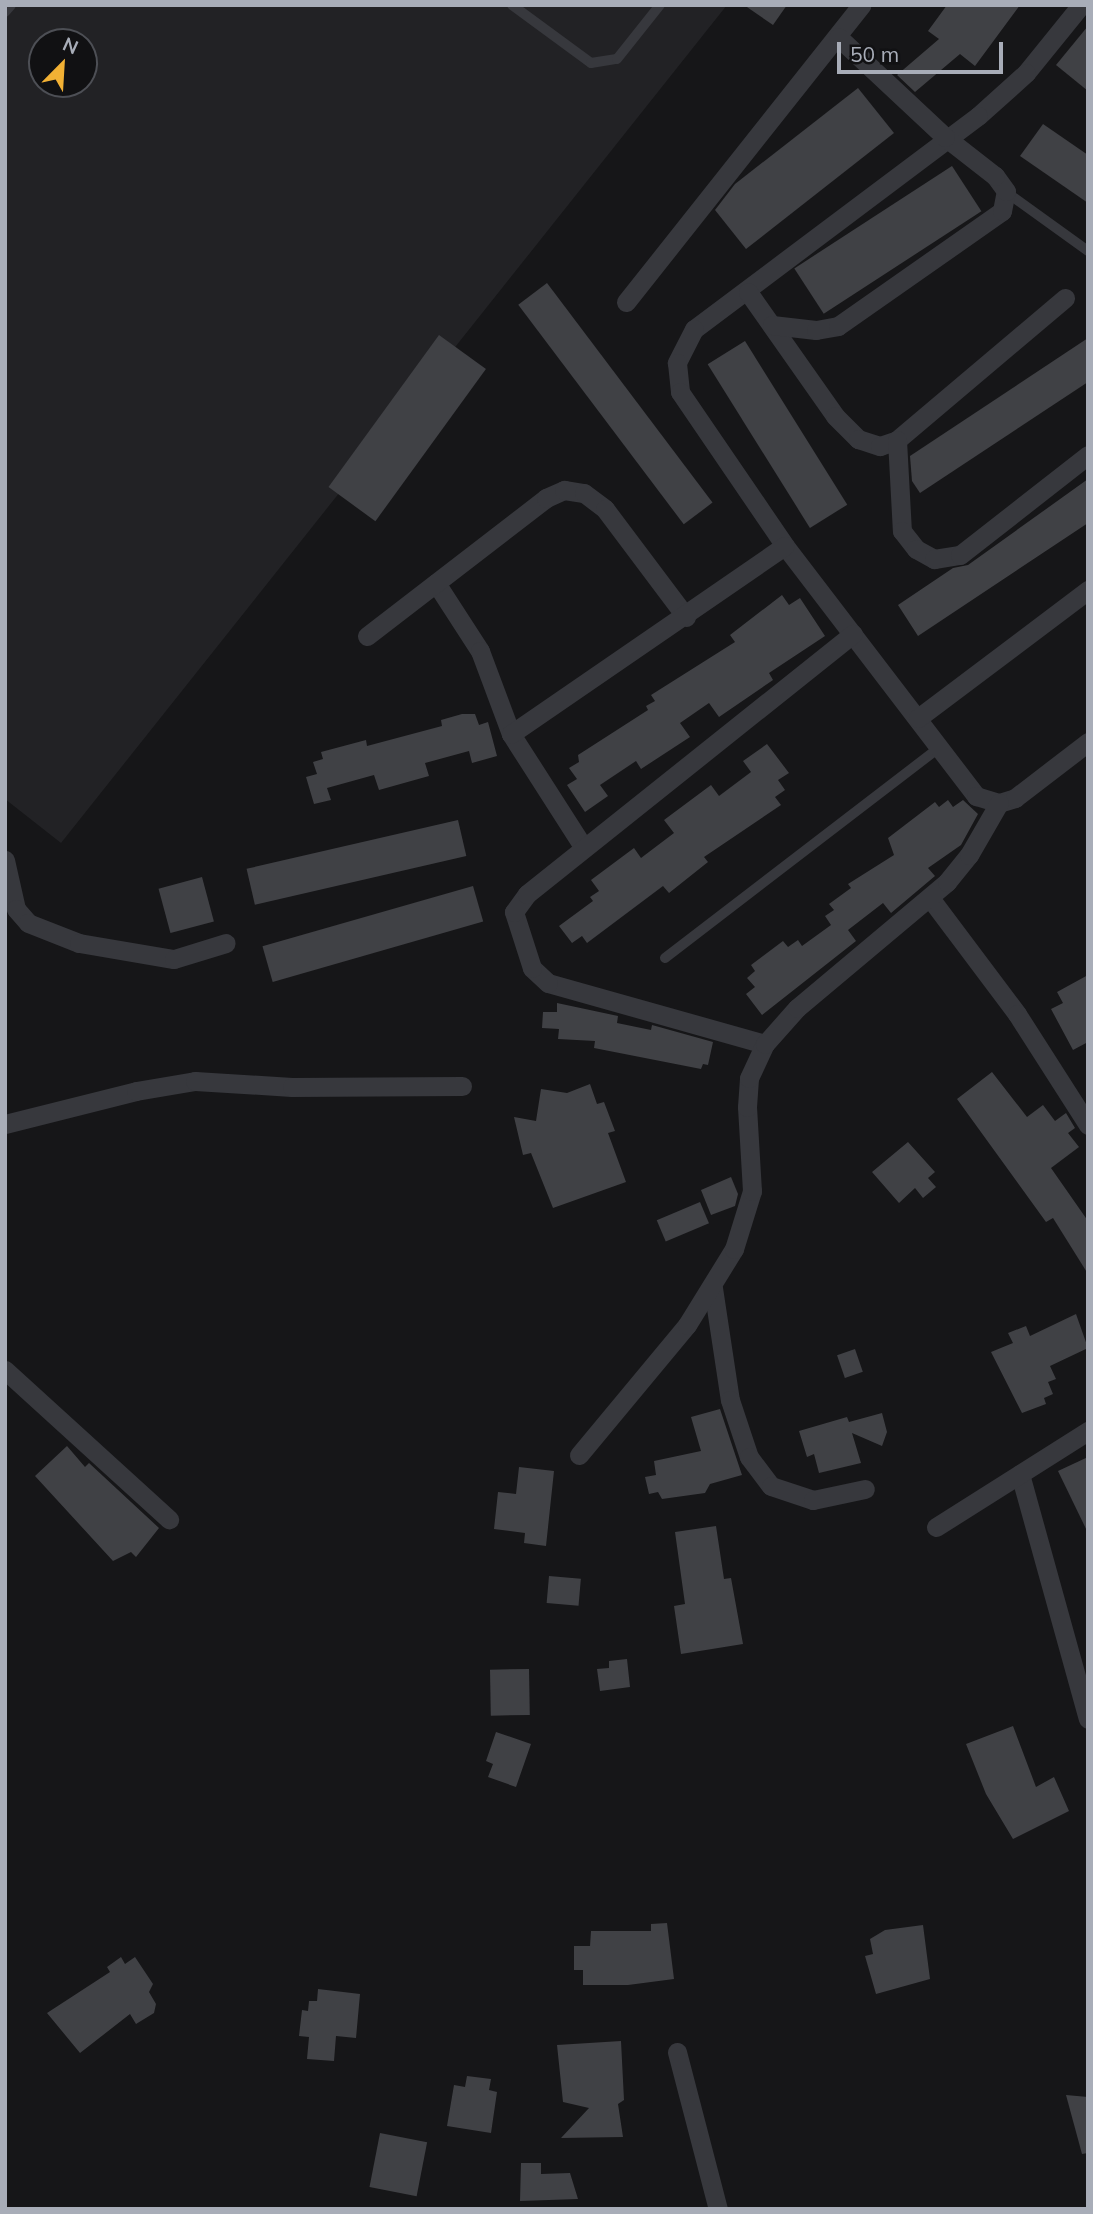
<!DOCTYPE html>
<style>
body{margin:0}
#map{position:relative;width:1093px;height:2214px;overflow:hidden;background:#161618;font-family:Mulish,sans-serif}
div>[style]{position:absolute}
.built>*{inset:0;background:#222225}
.building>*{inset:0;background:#404145;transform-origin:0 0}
.service>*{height:10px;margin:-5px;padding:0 5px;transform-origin:5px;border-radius:5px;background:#37383d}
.minor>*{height:19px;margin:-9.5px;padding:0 9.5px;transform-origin:9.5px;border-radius:9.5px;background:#37383d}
span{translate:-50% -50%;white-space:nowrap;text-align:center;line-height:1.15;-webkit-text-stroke:5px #111113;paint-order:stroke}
.frame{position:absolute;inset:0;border:7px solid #a8adb8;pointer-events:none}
.north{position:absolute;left:28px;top:28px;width:70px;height:70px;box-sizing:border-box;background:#111113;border:2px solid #4d4f55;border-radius:50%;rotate:24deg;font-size:19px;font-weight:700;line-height:28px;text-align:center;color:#a8adb8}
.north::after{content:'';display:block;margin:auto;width:24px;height:32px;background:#f2b134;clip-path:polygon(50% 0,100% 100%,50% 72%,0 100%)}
.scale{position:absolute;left:837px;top:42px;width:166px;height:32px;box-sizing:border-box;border:4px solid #a8adb8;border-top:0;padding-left:9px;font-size:21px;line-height:24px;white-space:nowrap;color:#a8adb8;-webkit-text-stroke:5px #111113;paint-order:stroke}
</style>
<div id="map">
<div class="built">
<i style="clip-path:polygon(evenodd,5px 5px,727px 5px,61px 843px,5px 799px,5px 5px,42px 42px,84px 42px,84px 84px,42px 84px,42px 42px)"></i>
</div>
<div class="building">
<i style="clip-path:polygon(744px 5px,787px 5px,773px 25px)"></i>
<i style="clip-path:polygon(947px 5px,1020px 5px,975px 66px,960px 54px,915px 92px,897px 75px,939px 39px,928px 31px)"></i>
<i style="clip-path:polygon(1088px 26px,1088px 91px,1056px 65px)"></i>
<i style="clip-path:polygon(858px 88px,894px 133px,746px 249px,715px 210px,735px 184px)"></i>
<i style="clip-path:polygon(1043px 124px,1088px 155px,1088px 203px,1020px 156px)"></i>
<i style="left:952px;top:166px;width:54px;height:188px;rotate:57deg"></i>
<i style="left:547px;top:283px;width:275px;height:36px;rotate:53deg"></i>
<i style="left:439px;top:335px;width:58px;height:188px;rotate:36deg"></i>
<i style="clip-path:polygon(1088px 338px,1088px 382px,920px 493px,912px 481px,910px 456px)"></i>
<i style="left:745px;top:341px;width:193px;height:44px;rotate:58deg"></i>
<i style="clip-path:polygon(1088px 479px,1088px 523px,918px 636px,898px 605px,953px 568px,968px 565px)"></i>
<i style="clip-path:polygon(782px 595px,789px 605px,800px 598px,825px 636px,769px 673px,773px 680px,719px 717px,709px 703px,680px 723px,690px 737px,641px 769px,636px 761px,600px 785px,608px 796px,585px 812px,567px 785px,577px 779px,569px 768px,579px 762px,578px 755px,648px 710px,646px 706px,655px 701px,651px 695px,735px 642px,730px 635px)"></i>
<i style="clip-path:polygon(462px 714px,475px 714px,479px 725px,488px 722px,497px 756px,472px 763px,469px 751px,425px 763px,429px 776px,379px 790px,374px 775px,327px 788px,331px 800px,314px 804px,306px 777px,317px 774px,313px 762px,323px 759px,321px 752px,366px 740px,367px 746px,442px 726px,441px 720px)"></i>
<i style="clip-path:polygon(767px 744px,789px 773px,778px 780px,785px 790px,775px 797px,781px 805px,704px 857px,708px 862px,669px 893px,663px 886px,587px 943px,582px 936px,572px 943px,559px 926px,593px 901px,590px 897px,599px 891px,591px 880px,634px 848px,641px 858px,674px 833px,664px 820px,711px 785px,719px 796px,751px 772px,743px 761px)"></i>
<i style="clip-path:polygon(948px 800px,953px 807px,963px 800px,978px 814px,961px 845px,928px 868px,935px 876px,891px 913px,883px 903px,848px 930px,856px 941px,762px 1015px,746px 994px,755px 987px,747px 978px,755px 971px,751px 965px,783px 941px,788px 947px,798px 940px,802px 946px,831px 925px,825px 916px,834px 910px,829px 904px,851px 888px,848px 884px,894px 855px,888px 838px,935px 802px,939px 807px)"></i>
<i style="left:458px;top:820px;width:37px;height:217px;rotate:77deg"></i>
<i style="left:202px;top:877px;width:46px;height:45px;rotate:75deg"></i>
<i style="left:473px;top:886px;width:37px;height:219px;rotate:74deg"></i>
<i style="clip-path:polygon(1088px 975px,1088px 1042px,1073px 1050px,1051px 1009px,1063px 1003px,1057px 992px)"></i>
<i style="clip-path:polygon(557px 1003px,618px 1016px,617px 1023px,651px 1030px,652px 1025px,713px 1042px,708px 1065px,703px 1064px,701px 1069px,594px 1048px,595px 1041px,558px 1039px,559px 1029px,542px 1028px,543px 1012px,557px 1012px)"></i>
<i style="clip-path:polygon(992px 1072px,1027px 1117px,1043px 1105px,1055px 1121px,1066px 1113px,1075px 1128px,1068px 1133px,1079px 1147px,1051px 1168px,1088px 1221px,1088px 1274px,1053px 1218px,1046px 1222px,957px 1099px)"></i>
<i style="clip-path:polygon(590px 1084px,597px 1104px,604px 1102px,615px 1131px,608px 1133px,626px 1182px,553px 1208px,531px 1153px,523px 1155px,514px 1117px,536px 1121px,541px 1089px,567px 1093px)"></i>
<i style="clip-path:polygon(908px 1142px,935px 1172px,928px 1178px,936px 1187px,923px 1198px,915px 1188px,899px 1203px,872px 1172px)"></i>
<i style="clip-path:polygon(731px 1177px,738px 1194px,735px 1206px,711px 1215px,701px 1190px)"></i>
<i style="left:700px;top:1202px;width:23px;height:47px;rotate:67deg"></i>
<i style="clip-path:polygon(1076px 1314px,1088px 1348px,1050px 1366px,1056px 1379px,1048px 1382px,1053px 1394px,1044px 1398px,1046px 1404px,1022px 1413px,991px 1352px,1013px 1343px,1008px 1333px,1026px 1326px,1030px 1336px)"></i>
<i style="left:855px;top:1349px;width:24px;height:19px;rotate:71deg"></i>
<i style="clip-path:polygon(720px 1409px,742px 1475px,710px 1484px,705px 1493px,662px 1499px,658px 1492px,649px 1494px,645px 1477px,656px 1475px,654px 1461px,701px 1451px,691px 1417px)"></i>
<i style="clip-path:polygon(882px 1413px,887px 1432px,882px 1446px,852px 1433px,861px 1463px,819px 1473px,814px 1454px,807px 1457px,799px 1431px,847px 1417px,849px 1422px)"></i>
<i style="clip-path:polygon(67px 1446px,85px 1467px,89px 1463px,159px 1528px,136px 1557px,131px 1552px,113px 1561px,35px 1476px)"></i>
<i style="clip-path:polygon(1088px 1457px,1088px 1533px,1058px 1471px)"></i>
<i style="clip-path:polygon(519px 1467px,554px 1471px,546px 1546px,524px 1543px,525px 1533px,494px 1529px,498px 1492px,516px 1494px)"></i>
<i style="clip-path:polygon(716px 1526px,724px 1579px,731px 1578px,743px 1644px,681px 1654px,674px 1606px,685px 1604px,675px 1532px)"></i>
<i style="left:549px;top:1576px;width:32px;height:27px;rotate:5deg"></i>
<i style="clip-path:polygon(627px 1659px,630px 1687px,600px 1691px,597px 1669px,609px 1668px,609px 1661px)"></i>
<i style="left:529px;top:1669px;width:46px;height:39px;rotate:89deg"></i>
<i style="clip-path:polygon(1013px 1726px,1036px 1787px,1054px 1777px,1069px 1811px,1013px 1839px,986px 1794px,966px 1744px)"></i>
<i style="clip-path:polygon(496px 1732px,531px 1744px,516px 1787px,488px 1777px,493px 1764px,486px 1761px)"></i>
<i style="clip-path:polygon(667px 1923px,674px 1979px,628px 1985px,583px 1985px,583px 1970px,574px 1970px,574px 1946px,590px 1946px,591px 1931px,651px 1931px,651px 1924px)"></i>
<i style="clip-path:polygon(923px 1925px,930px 1979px,876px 1994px,865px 1956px,873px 1954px,870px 1939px,885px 1930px)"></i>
<i style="clip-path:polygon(121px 1957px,125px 1964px,135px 1957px,153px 1984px,149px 1992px,156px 2004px,154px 2013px,136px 2024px,130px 2014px,80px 2053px,47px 2013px,110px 1972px,107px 1967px)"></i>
<i style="clip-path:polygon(318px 1989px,360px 1994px,356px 2038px,336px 2036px,334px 2061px,307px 2059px,309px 2037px,299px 2036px,302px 2010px,308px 2011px,309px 2001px,317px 2001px)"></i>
<i style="clip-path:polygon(621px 2041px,624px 2100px,618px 2104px,623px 2137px,561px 2138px,589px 2108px,563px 2102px,557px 2045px)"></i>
<i style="clip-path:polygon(467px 2076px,491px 2079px,489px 2090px,497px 2092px,491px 2133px,447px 2126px,454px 2085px,465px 2087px)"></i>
<i style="clip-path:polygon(1066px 2095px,1088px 2097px,1088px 2153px,1082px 2154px)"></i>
<i style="left:380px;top:2133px;width:48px;height:55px;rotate:11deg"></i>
<i style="clip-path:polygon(521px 2163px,541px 2163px,541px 2174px,570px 2173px,578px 2199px,520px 2201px)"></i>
</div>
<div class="service">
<i style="left:512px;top:5px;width:98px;rotate:36.3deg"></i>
<i style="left:591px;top:63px;width:26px;rotate:-9deg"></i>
<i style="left:617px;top:59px;width:69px;rotate:-51.5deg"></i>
<i style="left:5px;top:12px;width:9px;rotate:-49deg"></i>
<i style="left:1006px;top:192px;width:101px;rotate:35.7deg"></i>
<i style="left:665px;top:958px;width:345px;rotate:-37.5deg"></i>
</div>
<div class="minor">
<i style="left:1081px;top:5px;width:87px;rotate:129deg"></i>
<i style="left:1026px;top:73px;width:64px;rotate:138.1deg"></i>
<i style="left:978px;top:116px;width:355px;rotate:143.1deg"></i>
<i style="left:694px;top:329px;width:38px;rotate:117deg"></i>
<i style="left:677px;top:363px;width:29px;rotate:84deg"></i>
<i style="left:680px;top:392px;width:186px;rotate:55.7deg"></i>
<i style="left:785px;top:546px;width:315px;rotate:52.6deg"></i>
<i style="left:976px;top:796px;width:24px;rotate:17deg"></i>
<i style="left:999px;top:803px;width:17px;rotate:-17deg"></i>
<i style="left:1015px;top:798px;width:92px;rotate:-37.5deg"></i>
<i style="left:748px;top:292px;width:151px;rotate:54.9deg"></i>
<i style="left:835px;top:416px;width:33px;rotate:45deg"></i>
<i style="left:858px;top:439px;width:23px;rotate:18deg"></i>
<i style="left:880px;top:446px;width:18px;rotate:-19deg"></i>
<i style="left:897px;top:440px;width:220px;rotate:-40.2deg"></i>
<i style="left:626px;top:302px;width:379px;rotate:-51.6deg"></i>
<i style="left:772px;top:325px;width:44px;rotate:6.5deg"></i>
<i style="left:816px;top:330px;width:22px;rotate:-10deg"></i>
<i style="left:838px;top:326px;width:200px;rotate:-35deg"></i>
<i style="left:1002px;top:211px;width:20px;rotate:-79deg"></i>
<i style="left:1006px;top:191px;width:19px;rotate:-126deg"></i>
<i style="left:995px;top:176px;width:63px;rotate:-142deg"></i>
<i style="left:945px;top:137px;width:146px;rotate:-136.9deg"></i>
<i style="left:897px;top:440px;width:91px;rotate:86.9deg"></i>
<i style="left:902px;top:531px;width:23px;rotate:52deg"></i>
<i style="left:916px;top:549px;width:21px;rotate:29deg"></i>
<i style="left:934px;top:559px;width:26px;rotate:-9deg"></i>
<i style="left:960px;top:555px;width:162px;rotate:-38deg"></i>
<i style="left:436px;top:583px;width:81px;rotate:57.1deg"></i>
<i style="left:480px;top:651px;width:89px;rotate:69.5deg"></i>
<i style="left:511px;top:734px;width:135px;rotate:57.4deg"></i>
<i style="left:367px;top:636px;width:226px;rotate:-37.6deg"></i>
<i style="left:546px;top:498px;width:20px;rotate:-24deg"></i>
<i style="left:564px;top:490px;width:20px;rotate:9deg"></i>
<i style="left:584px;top:493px;width:26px;rotate:37deg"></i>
<i style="left:605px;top:509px;width:135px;rotate:53.1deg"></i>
<i style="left:918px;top:718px;width:213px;rotate:-37deg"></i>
<i style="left:511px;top:734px;width:332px;rotate:-34.5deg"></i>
<i style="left:5px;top:860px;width:50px;rotate:77.3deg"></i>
<i style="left:16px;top:909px;width:18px;rotate:49deg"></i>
<i style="left:28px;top:923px;width:55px;rotate:21.4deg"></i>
<i style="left:79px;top:943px;width:96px;rotate:9.6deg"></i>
<i style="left:174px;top:959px;width:54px;rotate:-17.1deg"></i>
<i style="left:930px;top:898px;width:145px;rotate:53.1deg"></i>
<i style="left:1017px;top:1014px;width:132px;rotate:57.4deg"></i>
<i style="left:765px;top:1044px;width:225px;rotate:-164.3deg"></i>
<i style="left:548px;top:983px;width:22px;rotate:-137deg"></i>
<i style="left:532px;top:968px;width:59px;rotate:-107.8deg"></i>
<i style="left:514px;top:912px;width:22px;rotate:-54deg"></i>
<i style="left:527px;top:894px;width:417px;rotate:-38.6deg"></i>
<i style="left:5px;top:1124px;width:135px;rotate:-14.1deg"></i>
<i style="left:136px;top:1091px;width:60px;rotate:-9.6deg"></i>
<i style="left:195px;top:1081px;width:97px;rotate:3.5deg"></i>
<i style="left:292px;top:1087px;width:170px;rotate:-0.3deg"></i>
<i style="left:713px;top:1288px;width:113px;rotate:81.4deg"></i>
<i style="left:730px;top:1400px;width:60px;rotate:71.6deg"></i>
<i style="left:749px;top:1457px;width:36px;rotate:53deg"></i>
<i style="left:771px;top:1486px;width:44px;rotate:18.4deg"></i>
<i style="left:813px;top:1500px;width:53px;rotate:-11.9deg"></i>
<i style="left:5px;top:1370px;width:222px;rotate:42.3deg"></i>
<i style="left:579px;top:1455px;width:169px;rotate:-50.3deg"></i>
<i style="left:687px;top:1325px;width:89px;rotate:-58.3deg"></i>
<i style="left:734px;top:1249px;width:61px;rotate:-72.8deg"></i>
<i style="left:752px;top:1191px;width:84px;rotate:-93.4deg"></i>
<i style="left:747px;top:1107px;width:29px;rotate:-86deg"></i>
<i style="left:749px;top:1078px;width:38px;rotate:-65deg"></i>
<i style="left:765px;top:1044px;width:48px;rotate:-48.4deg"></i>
<i style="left:797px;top:1008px;width:196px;rotate:-40deg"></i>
<i style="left:947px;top:882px;width:35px;rotate:-51deg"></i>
<i style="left:969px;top:855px;width:60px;rotate:-60deg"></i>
<i style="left:1020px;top:1474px;width:254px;rotate:74.5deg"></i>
<i style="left:936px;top:1527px;width:180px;rotate:-32.3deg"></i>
<i style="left:677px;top:2052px;width:162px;rotate:75.4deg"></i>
</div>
<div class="frame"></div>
<div class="north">N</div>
<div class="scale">50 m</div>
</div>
